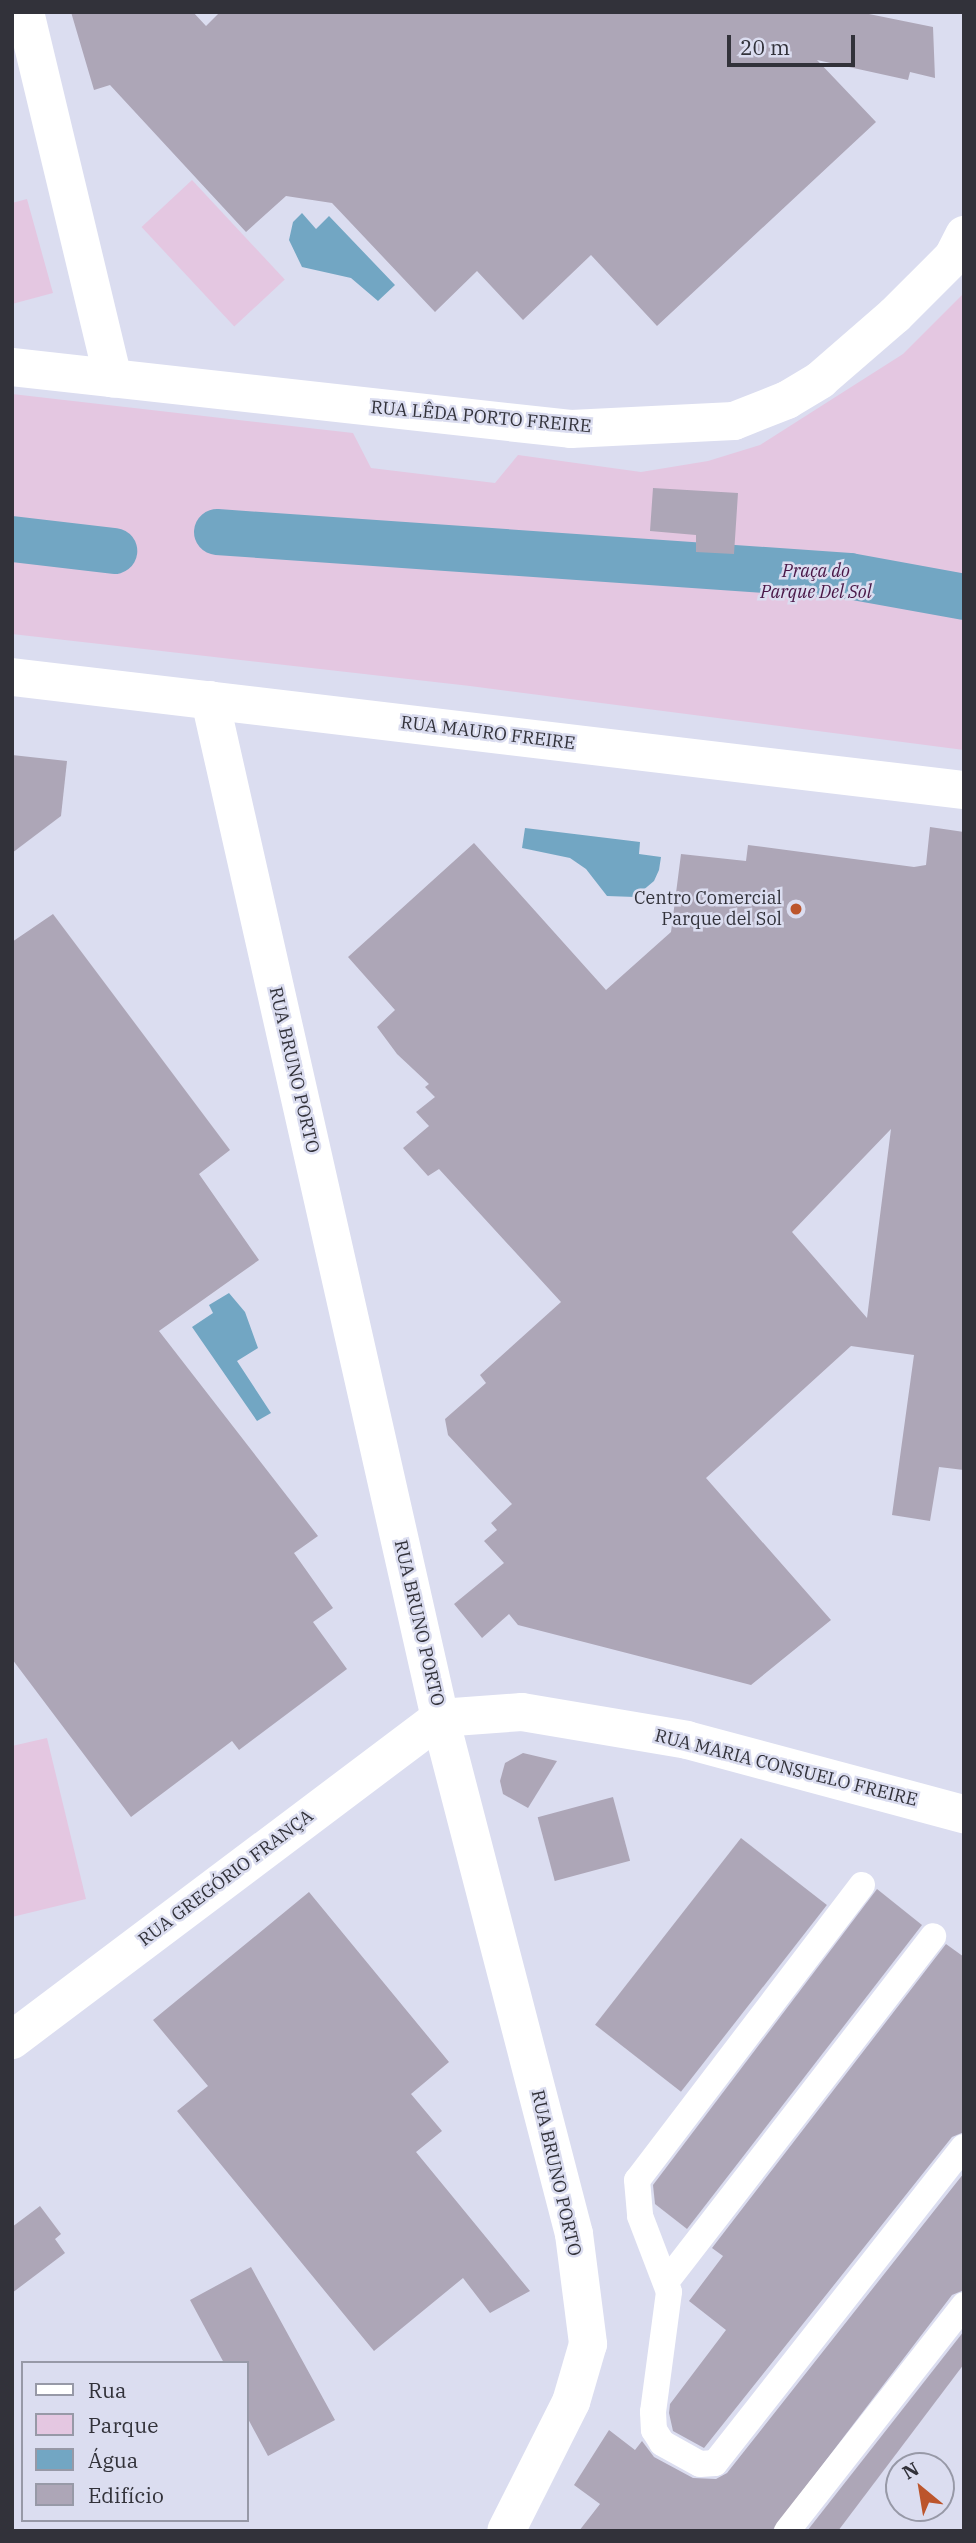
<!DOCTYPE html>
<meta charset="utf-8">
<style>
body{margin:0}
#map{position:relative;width:976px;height:2543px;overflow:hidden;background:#dbddf0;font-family:"IBM Plex Serif",serif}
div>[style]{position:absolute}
.green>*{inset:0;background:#e4c7e1;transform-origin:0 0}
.water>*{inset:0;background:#72a6c3}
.canal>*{height:46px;margin:-23px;padding:0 23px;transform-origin:23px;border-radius:23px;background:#72a6c3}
.building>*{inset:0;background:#ada6b7;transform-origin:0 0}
.lane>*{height:26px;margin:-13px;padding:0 13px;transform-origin:13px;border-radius:13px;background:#fff}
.street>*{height:38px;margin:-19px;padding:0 19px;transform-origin:19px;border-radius:19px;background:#fff}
.dots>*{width:19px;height:19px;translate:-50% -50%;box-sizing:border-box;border:4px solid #dbddf0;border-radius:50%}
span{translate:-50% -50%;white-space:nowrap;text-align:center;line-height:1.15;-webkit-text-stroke:5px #dbddf0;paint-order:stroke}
.street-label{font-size:18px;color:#32323a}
.park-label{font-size:18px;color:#491747;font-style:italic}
.poi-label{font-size:18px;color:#32323a}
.right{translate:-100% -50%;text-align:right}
.frame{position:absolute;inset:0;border:14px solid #32323a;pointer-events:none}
.legend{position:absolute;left:21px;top:2361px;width:228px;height:161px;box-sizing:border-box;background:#dbddf0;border:2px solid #9799a7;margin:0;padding:9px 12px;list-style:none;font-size:21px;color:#32323a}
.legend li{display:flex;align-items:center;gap:14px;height:35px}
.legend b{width:35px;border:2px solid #9799a7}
.north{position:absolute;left:885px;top:2452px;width:70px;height:70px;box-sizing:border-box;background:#dbddf0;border:2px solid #9799a7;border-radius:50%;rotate:330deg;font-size:19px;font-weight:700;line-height:28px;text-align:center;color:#32323a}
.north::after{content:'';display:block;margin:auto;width:24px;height:32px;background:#bc552c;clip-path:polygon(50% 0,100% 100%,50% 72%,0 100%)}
.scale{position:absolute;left:727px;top:35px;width:128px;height:32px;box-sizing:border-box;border:4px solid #32323a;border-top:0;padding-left:9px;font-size:21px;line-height:24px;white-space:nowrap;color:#32323a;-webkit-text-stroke:5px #dbddf0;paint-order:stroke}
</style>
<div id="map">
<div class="green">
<i style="left:192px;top:180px;width:136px;height:69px;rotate:47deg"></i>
<i style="clip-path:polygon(27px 199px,53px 293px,12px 304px,12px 203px)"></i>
<i style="clip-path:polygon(964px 293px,964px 750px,470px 686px,12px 634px,12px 394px,353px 433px,371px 468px,495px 483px,518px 455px,641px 472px,708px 461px,760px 445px,903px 354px)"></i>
<i style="clip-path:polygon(47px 1738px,86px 1899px,12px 1917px,12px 1746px)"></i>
</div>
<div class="water">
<i style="clip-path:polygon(302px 213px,316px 229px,329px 216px,395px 285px,378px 301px,351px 278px,302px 267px,289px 240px,293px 222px)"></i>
<i style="clip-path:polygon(525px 828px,640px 842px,639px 854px,661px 857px,659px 870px,654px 881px,635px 897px,607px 896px,586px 869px,570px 858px,522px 848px)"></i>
<i style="clip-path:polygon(229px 1293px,245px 1312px,258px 1348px,237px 1361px,271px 1413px,257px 1421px,192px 1327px,213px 1313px,209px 1305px)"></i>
</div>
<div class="canal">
<i style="left:217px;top:532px;width:634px;rotate:3.98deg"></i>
<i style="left:849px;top:576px;width:117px;rotate:10.3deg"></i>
<i style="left:12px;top:539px;width:103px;rotate:6.7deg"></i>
</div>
<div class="building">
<i style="clip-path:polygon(71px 12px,193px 12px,206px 26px,220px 12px,859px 12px,933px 27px,935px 78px,910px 72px,908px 80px,817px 60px,876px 122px,657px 326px,591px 255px,523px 320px,477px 271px,435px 312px,332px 203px,286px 196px,246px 232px,110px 85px,94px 90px)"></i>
<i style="clip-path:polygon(653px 488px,738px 493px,734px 554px,696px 552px,696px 535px,650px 531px)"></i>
<i style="clip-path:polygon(12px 755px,67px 761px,61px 816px,12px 853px)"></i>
<i style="clip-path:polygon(evenodd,930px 827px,964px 832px,964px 1470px,939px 1467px,930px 1521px,892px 1515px,914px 1355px,851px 1346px,706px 1478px,831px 1620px,751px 1685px,518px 1625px,509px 1614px,482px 1638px,454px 1604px,504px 1563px,484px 1541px,497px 1530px,491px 1523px,512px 1504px,448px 1435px,445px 1419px,486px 1383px,480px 1375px,561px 1302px,439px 1169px,428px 1176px,403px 1148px,429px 1126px,416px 1112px,435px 1097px,425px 1087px,429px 1084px,397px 1054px,377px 1027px,395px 1010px,348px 957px,474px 843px,606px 990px,671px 932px,681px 854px,746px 861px,748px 845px,914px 867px,926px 865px,930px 827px,891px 1129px,867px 1318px,792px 1232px,891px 1129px)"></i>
<i style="clip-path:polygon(53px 914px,230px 1150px,199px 1174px,259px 1260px,159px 1331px,318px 1536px,294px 1553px,333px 1608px,313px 1622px,347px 1669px,239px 1750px,232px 1741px,131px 1817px,12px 1659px,12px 942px)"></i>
<i style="clip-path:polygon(523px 1753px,557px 1761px,528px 1808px,503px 1794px,500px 1781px,505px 1763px)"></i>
<i style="left:613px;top:1797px;width:66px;height:78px;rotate:75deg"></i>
<i style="left:741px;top:1838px;width:109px;height:237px;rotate:38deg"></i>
<i style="clip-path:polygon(877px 1889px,922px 1925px,687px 2229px,655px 2204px,653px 2185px)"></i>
<i style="clip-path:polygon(309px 1892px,449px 2062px,411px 2094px,442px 2131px,416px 2152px,530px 2291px,490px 2313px,463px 2278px,374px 2351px,177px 2111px,208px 2086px,153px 2020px)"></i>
<i style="clip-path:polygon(946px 1944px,964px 1957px,964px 2132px,952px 2137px,704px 2448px,673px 2431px,669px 2413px,670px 2404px,726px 2330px,689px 2301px,723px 2256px,712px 2248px)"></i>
<i style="clip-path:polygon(964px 2173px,964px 2290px,952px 2295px,772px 2531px,579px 2531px,600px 2504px,574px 2485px,609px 2430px,635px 2450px,642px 2441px,654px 2457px,693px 2478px,716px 2479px,727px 2473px)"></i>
<i style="clip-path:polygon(40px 2206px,61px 2234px,55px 2239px,65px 2253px,12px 2293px,12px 2227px)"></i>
<i style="clip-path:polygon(251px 2267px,335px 2420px,268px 2456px,247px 2417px,247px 2363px,224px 2363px,190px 2300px)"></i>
<i style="clip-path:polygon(964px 2331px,964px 2364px,838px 2531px,807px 2531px)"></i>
</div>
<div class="lane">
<i style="left:862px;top:1885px;width:371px;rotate:127.3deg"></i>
<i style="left:637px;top:2180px;width:36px;rotate:85deg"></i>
<i style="left:640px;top:2216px;width:81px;rotate:69.1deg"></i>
<i style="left:669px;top:2292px;width:121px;rotate:97.6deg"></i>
<i style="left:653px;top:2412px;width:18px;rotate:87deg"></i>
<i style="left:654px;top:2430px;width:15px;rotate:58deg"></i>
<i style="left:662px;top:2443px;width:43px;rotate:28.9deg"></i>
<i style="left:700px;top:2464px;width:15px;rotate:-4deg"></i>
<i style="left:715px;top:2463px;width:402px;rotate:-51.8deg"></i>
<i style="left:666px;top:2282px;width:437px;rotate:-52.3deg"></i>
<i style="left:787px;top:2531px;width:287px;rotate:-51.9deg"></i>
</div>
<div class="street">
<i style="left:25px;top:12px;width:377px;rotate:76.5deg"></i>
<i style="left:12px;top:367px;width:562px;rotate:6.33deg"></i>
<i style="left:571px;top:429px;width:163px;rotate:-2.8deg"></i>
<i style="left:734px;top:421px;width:57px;rotate:-21.6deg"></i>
<i style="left:787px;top:400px;width:39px;rotate:-31deg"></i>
<i style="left:820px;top:380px;width:99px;rotate:-40.9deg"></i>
<i style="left:895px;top:315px;width:82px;rotate:-45deg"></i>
<i style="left:953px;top:257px;width:25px;rotate:-63deg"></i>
<i style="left:12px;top:677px;width:959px;rotate:6.77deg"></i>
<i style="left:210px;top:700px;width:1044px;rotate:77.27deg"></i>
<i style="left:440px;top:1718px;width:533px;rotate:75.44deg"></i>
<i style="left:574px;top:2234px;width:111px;rotate:82.7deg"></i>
<i style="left:588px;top:2344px;width:60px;rotate:106.3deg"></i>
<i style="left:571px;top:2402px;width:144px;rotate:116.7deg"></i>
<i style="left:440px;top:1718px;width:82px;rotate:-4.2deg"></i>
<i style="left:522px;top:1712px;width:167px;rotate:9.6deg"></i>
<i style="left:687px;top:1740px;width:287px;rotate:15deg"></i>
<i style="left:12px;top:2040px;width:536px;rotate:-36.96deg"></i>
</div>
<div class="dots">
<i style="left:796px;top:909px;background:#bc552c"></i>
</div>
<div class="street-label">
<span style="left:481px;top:417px;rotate:5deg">RUA LÊDA PORTO FREIRE</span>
<span style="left:488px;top:733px;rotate:7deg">RUA MAURO FREIRE</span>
<span style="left:294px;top:1070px;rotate:77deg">RUA BRUNO PORTO</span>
<span style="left:419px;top:1623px;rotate:77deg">RUA BRUNO PORTO</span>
<span style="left:786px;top:1768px;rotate:14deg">RUA MARIA CONSUELO FREIRE</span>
<span style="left:226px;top:1878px;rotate:-37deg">RUA GREGÓRIO FRANÇA</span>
<span style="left:556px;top:2173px;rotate:77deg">RUA BRUNO PORTO</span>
</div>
<div class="park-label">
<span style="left:816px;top:582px">Praça do<br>Parque Del Sol</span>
</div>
<div class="poi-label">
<span class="right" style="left:782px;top:909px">Centro Comercial<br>Parque del Sol</span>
</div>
<div class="frame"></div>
<ul class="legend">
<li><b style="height:9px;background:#fff"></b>Rua</li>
<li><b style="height:19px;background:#e4c7e1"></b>Parque</li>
<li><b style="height:19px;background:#72a6c3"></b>Água</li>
<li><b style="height:19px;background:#ada6b7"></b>Edifício</li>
</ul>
<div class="north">N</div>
<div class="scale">20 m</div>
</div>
